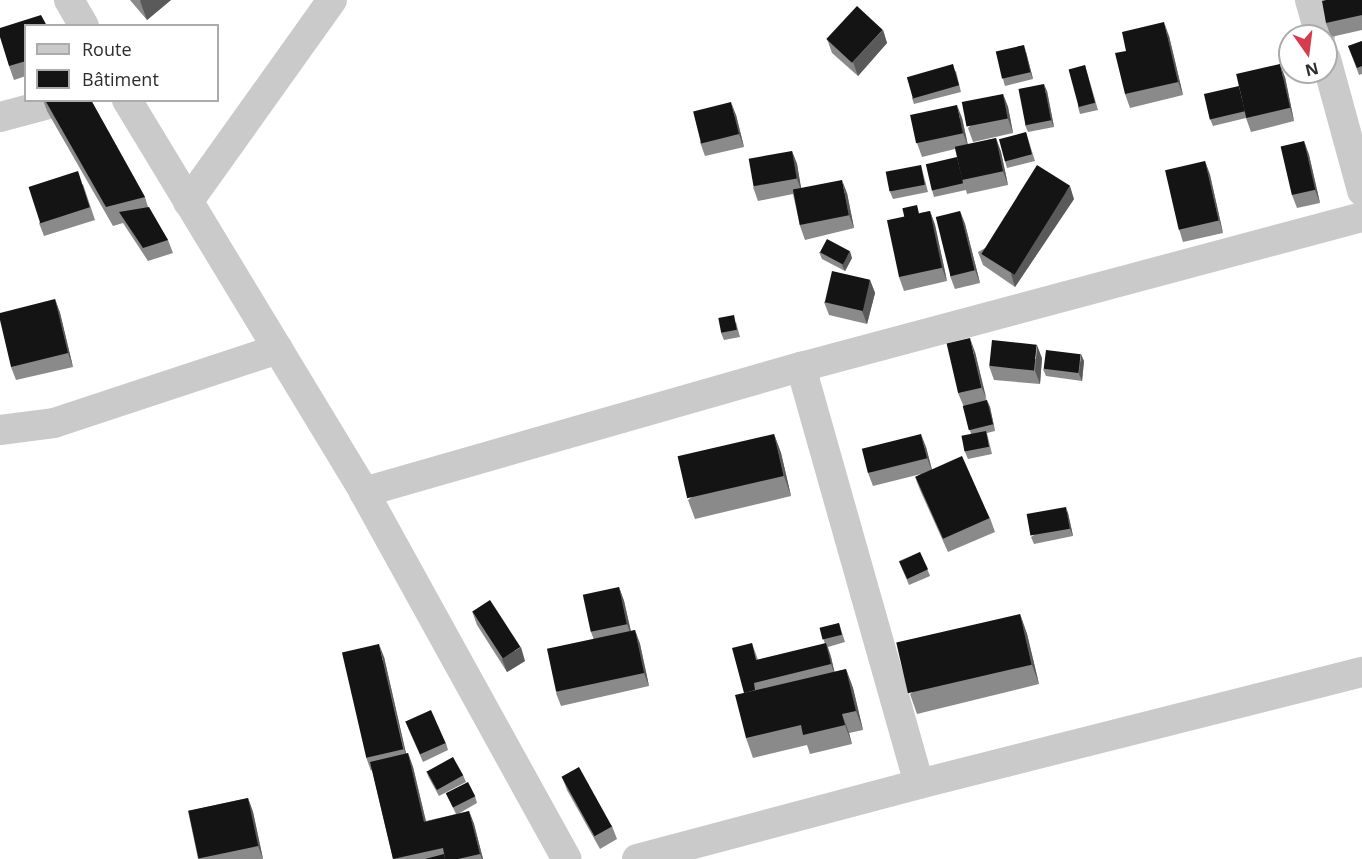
<!DOCTYPE html>
<meta charset="utf-8">
<style>
body{margin:0}
#map{position:relative;width:1362px;height:859px;overflow:hidden;background:#fff;font-family:"Open Sans",sans-serif}
div>[style]{position:absolute}
.street>*{height:30px;margin:-15px;padding:0 15px;transform-origin:15px;border-radius:15px;background:#cacaca}
.wall>*{inset:0;background:#8a8a8a;transform-origin:0 0}
.shaded-wall>*{inset:0;background:#5a5a5a}
.building>*{inset:0;background:#141414;transform-origin:0 0}
span{translate:-50% -50%;white-space:nowrap;text-align:center;line-height:1.15;-webkit-text-stroke:6px #fff;paint-order:stroke}
.legend{position:absolute;left:24px;top:24px;width:195px;height:78px;box-sizing:border-box;background:#fff;border:2px solid #ababab;margin:0;padding:8px 10px;list-style:none;font-size:18px;color:#2d2d2d}
.legend li{display:flex;align-items:center;gap:12px;height:30px}
.legend b{width:30px;border:2px solid #ababab}
.north{position:absolute;left:1278px;top:24px;width:60px;height:60px;box-sizing:border-box;background:#fff;border:2px solid #ababab;border-radius:50%;rotate:166deg;font-size:16px;font-weight:700;line-height:24px;text-align:center;color:#2d2d2d}
.north::after{content:'';display:block;margin:auto;width:21px;height:27px;background:#d53d4e;clip-path:polygon(50% 0,100% 100%,50% 72%,0 100%)}
</style>
<div id="map">
<div class="street">
<i style="left:69px;top:0;width:30px;rotate:60deg"></i>
<i style="left:1310px;top:0;width:37px;rotate:74deg"></i>
<i style="left:1326px;top:59px;width:137px;rotate:74.7deg"></i>
<i style="left:127px;top:100px;width:458px;rotate:58.8deg"></i>
<i style="left:364px;top:492px;width:419px;rotate:61.1deg"></i>
<i style="left:0;top:117px;width:66px;rotate:-14.9deg"></i>
<i style="left:188px;top:202px;width:248px;rotate:-54.5deg"></i>
<i style="left:801px;top:367px;width:433px;rotate:74.2deg"></i>
<i style="left:0;top:430px;width:54px;rotate:-7.4deg"></i>
<i style="left:54px;top:423px;width:236px;rotate:-18.3deg"></i>
<i style="left:364px;top:492px;width:455px;rotate:-16deg"></i>
<i style="left:801px;top:367px;width:581px;rotate:-14.97deg"></i>
<i style="left:637px;top:859px;width:292px;rotate:-14.9deg"></i>
<i style="left:919px;top:784px;width:457px;rotate:-14.2deg"></i>
</div>
<div class="wall">
<i style="clip-path:polygon(130px 0,171px 0,147px 20px)"></i>
<i style="clip-path:polygon(1362px 0,1362px 30px,1331px 37px,1326px 23px)"></i>
<i style="clip-path:polygon(26px 26px,26px 76px,14px 80px,9px 66px)"></i>
<i style="clip-path:polygon(883px 30px,887px 43px,858px 76px,832px 53px,827px 39px)"></i>
<i style="clip-path:polygon(1169px 36px,1183px 95px,1130px 108px,1125px 94px,1126px 51px)"></i>
<i style="clip-path:polygon(1362px 41px,1362px 74px,1359px 75px,1348px 46px)"></i>
<i style="clip-path:polygon(1026px 52px,1033px 79px,1005px 86px,1003px 79px)"></i>
<i style="clip-path:polygon(1085px 65px,1098px 110px,1080px 114px,1078px 107px)"></i>
<i style="clip-path:polygon(956px 71px,961px 92px,914px 104px,912px 98px)"></i>
<i style="clip-path:polygon(1285px 77px,1294px 121px,1251px 132px,1246px 118px,1213px 126px,1210px 119px)"></i>
<i style="clip-path:polygon(1047px 91px,1054px 127px,1028px 132px,1025px 125px)"></i>
<i style="clip-path:polygon(1003px 94px,1008px 107px,1013px 133px,973px 142px,968px 128px)"></i>
<i style="clip-path:polygon(43px 100px,91px 100px,145px 197px,148px 207px,168px 240px,173px 253px,148px 261px,123px 223px,113px 226px,47px 111px)"></i>
<i style="clip-path:polygon(736px 115px,744px 147px,705px 156px,700px 142px)"></i>
<i style="clip-path:polygon(962px 118px,968px 145px,996px 138px,1001px 152px,1008px 185px,967px 194px,966px 190px,934px 197px,932px 190px,957px 157px,955px 149px,922px 157px,917px 143px)"></i>
<i style="clip-path:polygon(1026px 132px,1035px 161px,1007px 168px,1005px 161px)"></i>
<i style="clip-path:polygon(1304px 141px,1309px 155px,1320px 203px,1297px 208px,1292px 195px)"></i>
<i style="clip-path:polygon(792px 151px,797px 164px,801px 189px,847px 193px,854px 228px,805px 240px,800px 226px,793px 194px,758px 201px,753px 187px)"></i>
<i style="clip-path:polygon(1205px 161px,1210px 175px,1223px 233px,1183px 242px,1179px 229px)"></i>
<i style="clip-path:polygon(921px 165px,928px 192px,893px 199px,890px 192px)"></i>
<i style="clip-path:polygon(83px 184px,95px 220px,44px 236px,39px 223px)"></i>
<i style="clip-path:polygon(1074px 199px,1015px 287px,983px 265px,978px 252px)"></i>
<i style="clip-path:polygon(930px 211px,935px 225px,947px 281px,904px 291px,899px 277px,920px 213px)"></i>
<i style="clip-path:polygon(960px 211px,965px 224px,980px 283px,955px 289px,950px 276px)"></i>
<i style="clip-path:polygon(819px 252px,852px 258px,845px 271px,822px 259px)"></i>
<i style="clip-path:polygon(870px 280px,875px 293px,867px 324px,829px 315px,824px 302px)"></i>
<i style="clip-path:polygon(55px 299px,60px 313px,73px 367px,16px 380px,11px 367px)"></i>
<i style="clip-path:polygon(736px 322px,740px 337px,724px 340px,721px 333px)"></i>
<i style="clip-path:polygon(975px 352px,986px 400px,990px 407px,995px 431px,987px 433px,992px 454px,968px 459px,965px 452px,971px 434px,964px 407px,958px 393px)"></i>
<i style="clip-path:polygon(1042px 358px,1040px 384px,994px 380px,989px 366px)"></i>
<i style="clip-path:polygon(1084px 361px,1082px 381px,1046px 376px,1043px 369px)"></i>
<i style="clip-path:polygon(774px 434px,781px 453px,791px 496px,695px 519px,688px 500px)"></i>
<i style="clip-path:polygon(926px 447px,932px 469px,990px 518px,995px 532px,948px 552px,920px 490px,915px 477px,921px 474px,873px 486px,868px 473px)"></i>
<i style="clip-path:polygon(1068px 513px,1073px 536px,1034px 544px,1031px 537px)"></i>
<i style="left:920px;top:552px;width:26px;height:23px;rotate:67deg"></i>
<i style="clip-path:polygon(619px 587px,624px 601px,631px 631px,635px 630px,640px 644px,649px 686px,561px 706px,556px 693px,594px 640px,591px 632px)"></i>
<i style="clip-path:polygon(472px 611px,525px 661px,507px 672px,477px 625px)"></i>
<i style="clip-path:polygon(1020px 614px,1027px 634px,1039px 684px,917px 714px,910px 694px)"></i>
<i style="clip-path:polygon(839px 623px,845px 642px,828px 647px,831px 657px,834px 672px,846px 669px,853px 688px,863px 730px,849px 733px,852px 744px,810px 754px,807px 745px,753px 758px,746px 738px,744px 693px,752px 643px,758px 660px,825px 644px,820px 629px)"></i>
<i style="clip-path:polygon(384px 657px,406px 754px,408px 753px,413px 767px,426px 821px,456px 814px,446px 793px,475px 796px,477px 803px,458px 814px,469px 811px,474px 824px,483px 859px,393px 859px,372px 770px,371px 771px,366px 757px)"></i>
<i style="clip-path:polygon(405px 721px,446px 743px,448px 750px,423px 762px)"></i>
<i style="clip-path:polygon(426px 771px,463px 775px,466px 782px,439px 796px,429px 778px)"></i>
<i style="clip-path:polygon(562px 777px,612px 826px,617px 839px,600px 849px,567px 790px)"></i>
<i style="clip-path:polygon(248px 798px,253px 812px,263px 859px,198px 859px,188px 811px)"></i>
</div>
<div class="shaded-wall">
<i style="clip-path:polygon(141px 0,171px 0,147px 20px,140px 1px)"></i>
<i style="clip-path:polygon(1164px 22px,1169px 36px,1183px 95px,1178px 82px)"></i>
<i style="clip-path:polygon(883px 30px,887px 43px,858px 76px,853px 62px)"></i>
<i style="clip-path:polygon(1024px 45px,1026px 52px,1033px 79px,1030px 72px)"></i>
<i style="clip-path:polygon(1280px 64px,1285px 77px,1294px 121px,1290px 108px)"></i>
<i style="clip-path:polygon(1044px 84px,1047px 91px,1054px 127px,1051px 120px)"></i>
<i style="clip-path:polygon(1003px 94px,1008px 107px,1013px 133px,1008px 119px)"></i>
<i style="clip-path:polygon(731px 102px,736px 115px,744px 147px,739px 134px)"></i>
<i style="clip-path:polygon(957px 105px,962px 118px,968px 146px,963px 133px)"></i>
<i style="clip-path:polygon(996px 138px,1001px 152px,1008px 185px,1003px 171px)"></i>
<i style="clip-path:polygon(1304px 141px,1309px 155px,1320px 203px,1315px 190px)"></i>
<i style="clip-path:polygon(792px 151px,797px 164px,802px 193px,797px 179px)"></i>
<i style="clip-path:polygon(1205px 161px,1210px 175px,1223px 233px,1219px 220px)"></i>
<i style="clip-path:polygon(842px 180px,847px 193px,854px 228px,849px 215px)"></i>
<i style="clip-path:polygon(1070px 186px,1074px 199px,1015px 287px,1011px 274px)"></i>
<i style="clip-path:polygon(930px 211px,935px 225px,947px 281px,942px 268px)"></i>
<i style="clip-path:polygon(960px 211px,965px 224px,980px 283px,975px 270px)"></i>
<i style="clip-path:polygon(850px 251px,852px 258px,845px 271px,842px 265px)"></i>
<i style="clip-path:polygon(870px 280px,875px 293px,867px 324px,862px 311px)"></i>
<i style="clip-path:polygon(55px 299px,60px 313px,73px 367px,68px 353px)"></i>
<i style="clip-path:polygon(970px 338px,975px 352px,987px 401px,982px 388px)"></i>
<i style="clip-path:polygon(1037px 345px,1042px 358px,1040px 384px,1035px 371px)"></i>
<i style="clip-path:polygon(1081px 354px,1084px 361px,1082px 381px,1079px 374px)"></i>
<i style="clip-path:polygon(987px 400px,990px 407px,995px 431px,993px 424px)"></i>
<i style="clip-path:polygon(774px 434px,781px 453px,791px 496px,784px 476px)"></i>
<i style="clip-path:polygon(921px 434px,926px 447px,932px 471px,927px 458px)"></i>
<i style="clip-path:polygon(1066px 507px,1068px 513px,1073px 536px,1070px 529px)"></i>
<i style="clip-path:polygon(619px 587px,624px 601px,632px 637px,627px 624px)"></i>
<i style="clip-path:polygon(1020px 614px,1027px 634px,1039px 684px,1032px 665px)"></i>
<i style="clip-path:polygon(635px 630px,640px 644px,649px 686px,644px 673px)"></i>
<i style="clip-path:polygon(826px 643px,831px 657px,836px 678px,831px 664px)"></i>
<i style="clip-path:polygon(379px 644px,384px 657px,408px 762px,404px 749px)"></i>
<i style="clip-path:polygon(521px 647px,525px 661px,507px 672px,502px 659px)"></i>
<i style="clip-path:polygon(846px 669px,853px 688px,863px 730px,856px 711px)"></i>
<i style="clip-path:polygon(842px 714px,849px 733px,852px 744px,845px 725px)"></i>
<i style="clip-path:polygon(408px 753px,413px 767px,429px 835px,424px 822px)"></i>
<i style="clip-path:polygon(248px 798px,253px 812px,263px 859px,258px 846px)"></i>
<i style="clip-path:polygon(469px 811px,474px 824px,483px 859px,482px 859px,480px 854px)"></i>
</div>
<div class="building">
<i style="clip-path:polygon(1326px 0,1362px 0,1362px 15px,1326px 23px,1322px 1px)"></i>
<i style="left:857px;top:6px;width:35px;height:45px;rotate:43deg"></i>
<i style="clip-path:polygon(41px 15px,47px 26px,26px 26px,26px 61px,9px 66px,0 37px,0 28px)"></i>
<i style="clip-path:polygon(1164px 22px,1178px 82px,1125px 94px,1115px 53px,1126px 51px,1122px 32px)"></i>
<i style="clip-path:polygon(1362px 41px,1362px 66px,1357px 68px,1348px 46px)"></i>
<i style="left:1024px;top:45px;width:28px;height:29px;rotate:77deg"></i>
<i style="left:953px;top:64px;width:22px;height:48px;rotate:74deg"></i>
<i style="left:1280px;top:64px;width:45px;height:45px;rotate:77deg"></i>
<i style="left:1085px;top:65px;width:39px;height:17px;rotate:75deg"></i>
<i style="left:1044px;top:84px;width:37px;height:26px;rotate:79deg"></i>
<i style="left:1239px;top:86px;width:26px;height:36px;rotate:77deg"></i>
<i style="left:1003px;top:94px;width:25px;height:42px;rotate:79deg"></i>
<i style="clip-path:polygon(45px 100px,91px 100px,145px 197px,106px 207px)"></i>
<i style="left:731px;top:102px;width:33px;height:39px;rotate:76deg"></i>
<i style="left:957px;top:105px;width:29px;height:48px;rotate:78deg"></i>
<i style="left:1026px;top:132px;width:23px;height:28px;rotate:75deg"></i>
<i style="left:996px;top:138px;width:34px;height:42px;rotate:78deg"></i>
<i style="left:1304px;top:141px;width:50px;height:24px;rotate:77deg"></i>
<i style="left:792px;top:151px;width:28px;height:44px;rotate:80deg"></i>
<i style="left:957px;top:157px;width:27px;height:32px;rotate:77deg"></i>
<i style="left:1205px;top:161px;width:61px;height:41px;rotate:77deg"></i>
<i style="left:921px;top:165px;width:20px;height:36px;rotate:79deg"></i>
<i style="left:1037px;top:165px;width:39px;height:105px;rotate:32deg"></i>
<i style="left:78px;top:171px;width:38px;height:52px;rotate:72deg"></i>
<i style="left:842px;top:180px;width:36px;height:50px;rotate:79deg"></i>
<i style="left:917px;top:205px;width:9px;height:15px;rotate:77deg"></i>
<i style="clip-path:polygon(149px 207px,168px 240px,143px 248px,119px 212px)"></i>
<i style="left:930px;top:211px;width:58px;height:44px;rotate:78deg"></i>
<i style="left:960px;top:211px;width:61px;height:25px;rotate:76deg"></i>
<i style="left:827px;top:239px;width:26px;height:15px;rotate:28deg"></i>
<i style="left:832px;top:271px;width:39px;height:32px;rotate:13deg"></i>
<i style="clip-path:polygon(55px 299px,68px 353px,11px 367px,0 320px,0 313px)"></i>
<i style="left:734px;top:315px;width:15px;height:16px;rotate:79deg"></i>
<i style="left:970px;top:338px;width:51px;height:24px;rotate:77deg"></i>
<i style="left:992px;top:340px;width:45px;height:26px;rotate:6deg"></i>
<i style="left:1046px;top:350px;width:35px;height:19px;rotate:7deg"></i>
<i style="left:987px;top:400px;width:25px;height:25px;rotate:76deg"></i>
<i style="left:986px;top:431px;width:16px;height:25px;rotate:79deg"></i>
<i style="left:774px;top:434px;width:43px;height:99px;rotate:77deg"></i>
<i style="left:921px;top:434px;width:25px;height:61px;rotate:76deg"></i>
<i style="left:962px;top:456px;width:68px;height:51px;rotate:66deg"></i>
<i style="left:1066px;top:507px;width:22px;height:40px;rotate:80deg"></i>
<i style="left:920px;top:552px;width:19px;height:23px;rotate:65deg"></i>
<i style="left:619px;top:587px;width:38px;height:37px;rotate:78deg"></i>
<i style="left:490px;top:600px;width:56px;height:21px;rotate:57deg"></i>
<i style="left:1020px;top:614px;width:52px;height:127px;rotate:77deg"></i>
<i style="left:839px;top:623px;width:12px;height:20px;rotate:76deg"></i>
<i style="left:635px;top:630px;width:44px;height:90px;rotate:78deg"></i>
<i style="clip-path:polygon(752px 643px,756px 660px,826px 643px,831px 664px,754px 683px,755px 690px,744px 693px,732px 648px)"></i>
<i style="left:379px;top:644px;width:108px;height:38px;rotate:77deg"></i>
<i style="clip-path:polygon(846px 669px,856px 711px,842px 714px,845px 725px,803px 735px,801px 725px,746px 738px,735px 695px)"></i>
<i style="left:431px;top:710px;width:36px;height:28px;rotate:66deg"></i>
<i style="clip-path:polygon(408px 753px,424px 822px,469px 811px,480px 854px,458px 859px,445px 859px,443px 848px,393px 859px,370px 762px)"></i>
<i style="left:453px;top:757px;width:21px;height:30px;rotate:61deg"></i>
<i style="left:579px;top:767px;width:68px;height:20px;rotate:61deg"></i>
<i style="left:468px;top:782px;width:16px;height:25px;rotate:63deg"></i>
<i style="left:248px;top:798px;width:49px;height:61px;rotate:78deg"></i>
<i style="clip-path:polygon(444px 854px,445px 859px,425px 859px)"></i>
</div>
<ul class="legend">
<li><b style="height:8px;background:#cacaca"></b>Route</li>
<li><b style="height:16px;background:#141414"></b>Bâtiment</li>
</ul>
<div class="north">N</div>
</div>
